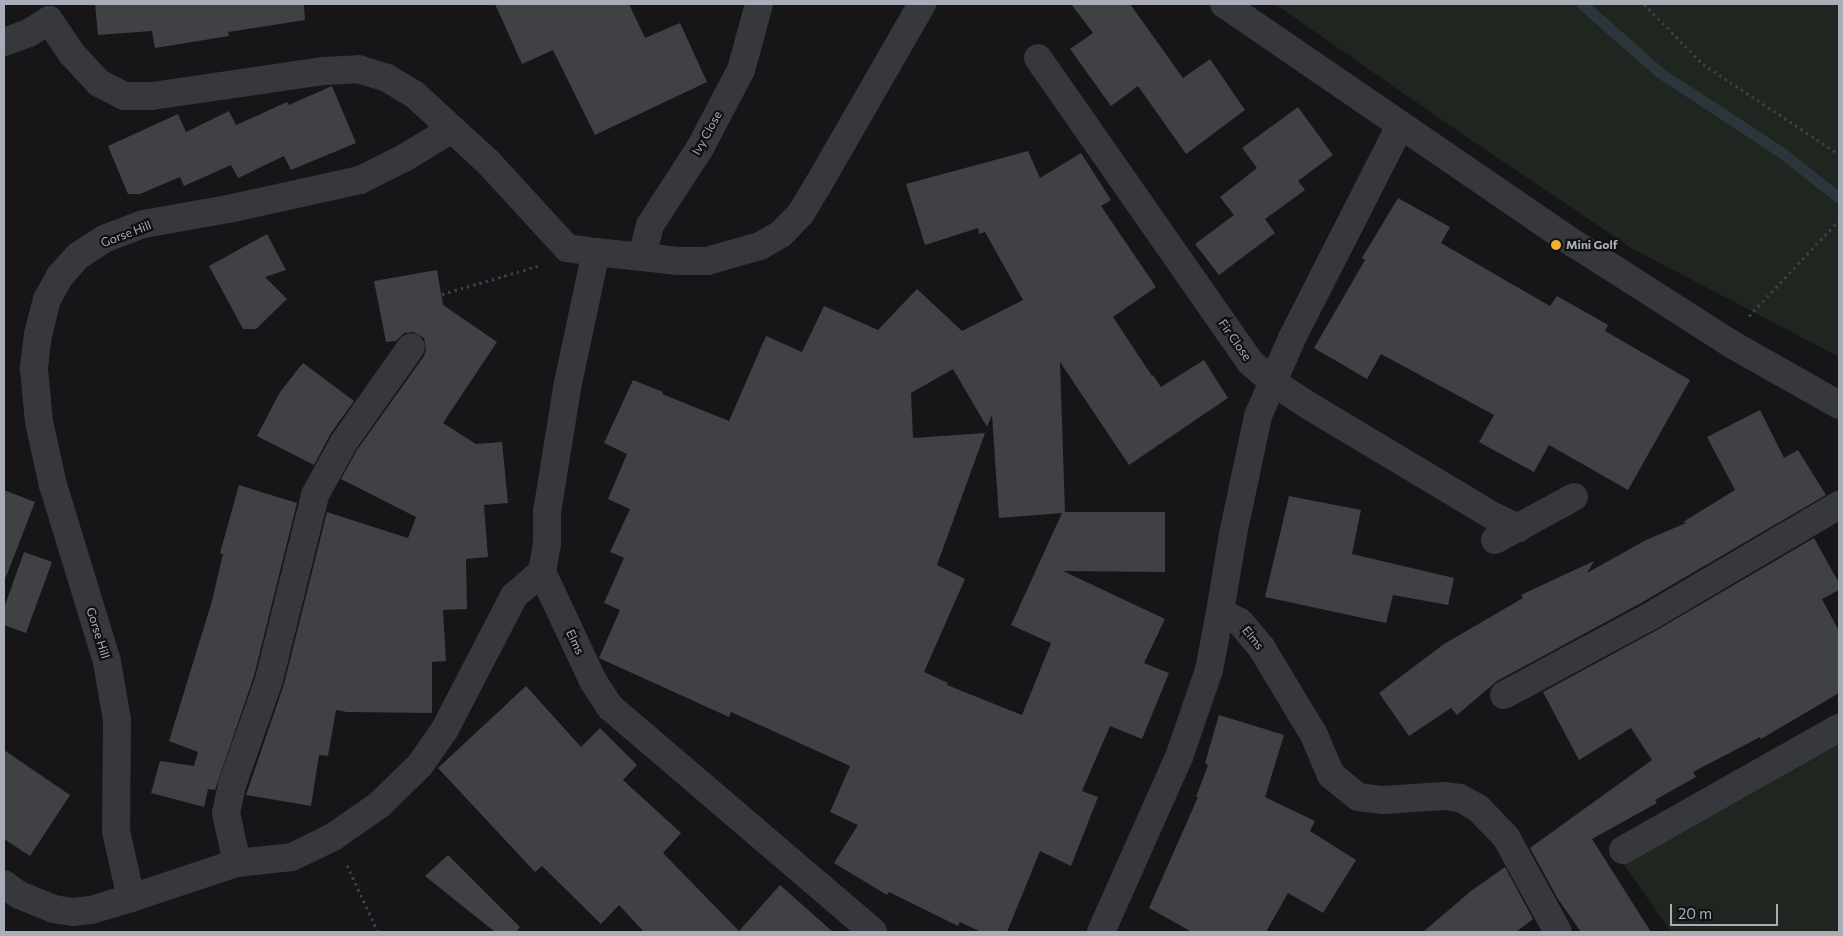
<!DOCTYPE html>
<style>
body{margin:0}
#map{position:relative;width:1843px;height:936px;overflow:hidden;background:#161618;font-family:Commissioner,sans-serif}
div>[style]{position:absolute}
.green>*{inset:0;background:#1e261f}
.stream>*{height:11px;margin:-5.5px;padding:0 5.5px;transform-origin:5.5px;border-radius:5.5px;background:#2c353c}
.building>*{inset:0;background:#404145}
.path>*{height:3px;margin-top:-1.5px;transform-origin:0;background:repeating-linear-gradient(90deg,#3d3f44 0 2.5px,transparent 0 6.5px)}
.minor>*{height:28px;margin:-14px;padding:0 14px;transform-origin:14px;border-radius:14px;background:#37383d}
.dots>*{width:14px;height:14px;translate:-50% -50%;box-sizing:border-box;border:2px solid #111113;border-radius:50%}
span{translate:-50% -50%;white-space:nowrap;text-align:center;line-height:1.15;-webkit-text-stroke:4.5px #111113;paint-order:stroke}
.street-label{font-size:12px;color:#a8adb8}
.poi-label{font-size:12px;color:#a8adb8;font-weight:700}
.left{translate:0 -50%;text-align:left}
.frame{position:absolute;inset:0;border:5px solid #a8adb8;pointer-events:none}
.scale{position:absolute;left:1670px;top:904px;width:108px;height:22px;box-sizing:border-box;border:2px solid #a8adb8;border-top:0;padding-left:6px;font-size:15px;line-height:18px;white-space:nowrap;color:#a8adb8;-webkit-text-stroke:4px #111113;paint-order:stroke}
</style>
<div id="map">
<div class="green">
<i style="clip-path:polygon(1275px 4px,1839px 4px,1839px 357px,1633px 249px,1462px 134px)"></i>
<i style="clip-path:polygon(1839px 738px,1839px 932px,1671px 932px,1623px 863px)"></i>
</div>
<div class="stream">
<i style="left:1582px;top:4px;width:103px;rotate:41.4deg"></i>
<i style="left:1659px;top:72px;width:146px;rotate:33.3deg"></i>
<i style="left:1781px;top:152px;width:74px;rotate:38.4deg"></i>
</div>
<div class="building">
<i style="clip-path:polygon(95px 4px,304px 4px,305px 20px,228px 32px,229px 36px,155px 48px,152px 31px,98px 35px)"></i>
<i style="clip-path:polygon(495px 4px,629px 4px,645px 38px,680px 23px,707px 82px,595px 135px,553px 50px,522px 64px)"></i>
<i style="clip-path:polygon(1071px 4px,1130px 4px,1183px 78px,1210px 59px,1245px 110px,1186px 154px,1138px 86px,1111px 106px,1070px 49px,1093px 33px)"></i>
<i style="clip-path:polygon(332px 86px,356px 143px,291px 170px,284px 156px,238px 178px,231px 165px,184px 186px,180px 177px,140px 194px,128px 194px,108px 146px,178px 114px,186px 132px,229px 111px,236px 125px,287px 102px,289px 105px)"></i>
<i style="clip-path:polygon(1298px 107px,1333px 155px,1298px 181px,1305px 190px,1265px 219px,1275px 233px,1219px 275px,1195px 244px,1234px 215px,1220px 197px,1257px 168px,1242px 148px)"></i>
<i style="clip-path:polygon(evenodd,1028px 151px,1040px 178px,1081px 153px,1111px 200px,1101px 206px,1156px 287px,1113px 317px,1152px 376px,1153px 375px,1161px 387px,1204px 360px,1228px 398px,1129px 465px,1060px 362px,1065px 512px,1165px 512px,1165px 572px,1063px 571px,1165px 619px,1144px 663px,1169px 673px,1142px 739px,1110px 726px,1082px 791px,1098px 797px,1071px 866px,1040px 851px,1007px 932px,981px 932px,960px 922px,958px 926px,889px 892px,887px 895px,834px 863px,858px 825px,830px 812px,850px 766px,731px 712px,729px 717px,599px 658px,620px 610px,604px 603px,624px 558px,610px 552px,630px 509px,608px 499px,627px 454px,604px 443px,633px 380px,663px 392px,662px 394px,729px 421px,766px 336px,802px 352px,824px 306px,878px 330px,917px 289px,962px 331px,1023px 300px,985px 232px,979px 234px,978px 228px,925px 245px,906px 184px,1028px 151px,953px 369px,987px 427px,992px 415px,999px 518px,1062px 513px,1011px 625px,1051px 643px,1022px 715px,947px 685px,948px 683px,924px 672px,965px 579px,937px 565px,985px 433px,913px 438px,911px 393px,953px 369px)"></i>
<i style="clip-path:polygon(1398px 198px,1450px 227px,1441px 243px,1550px 306px,1557px 296px,1608px 325px,1605px 331px,1690px 380px,1628px 490px,1549px 445px,1534px 472px,1479px 442px,1494px 415px,1381px 354px,1367px 379px,1314px 348px,1365px 260px,1362px 258px)"></i>
<i style="clip-path:polygon(267px 234px,286px 270px,265px 277px,287px 299px,256px 329px,243px 329px,209px 266px)"></i>
<i style="clip-path:polygon(437px 270px,443px 305px,497px 342px,443px 423px,476px 444px,502px 442px,508px 503px,484px 505px,488px 557px,466px 559px,467px 609px,443px 610px,446px 661px,432px 662px,432px 713px,347px 712px,336px 710px,328px 756px,319px 755px,311px 806px,246px 795px,284px 684px,327px 512px,408px 538px,416px 517px,341px 479px,357px 450px,424px 356px,426px 349px,424px 338px,413px 332px,404px 333px,396px 341px,386px 342px,374px 281px)"></i>
<i style="clip-path:polygon(303px 363px,354px 401px,331px 433px,314px 465px,257px 436px,280px 392px)"></i>
<i style="clip-path:polygon(1760px 410px,1784px 458px,1798px 450px,1826px 495px,1641px 603px,1497px 681px,1457px 715px,1451px 708px,1409px 736px,1379px 693px,1444px 644px,1523px 598px,1521px 595px,1594px 561px,1587px 573px,1646px 540px,1686px 523px,1683px 522px,1735px 490px,1707px 437px)"></i>
<i style="clip-path:polygon(239px 485px,297px 503px,254px 676px,215px 790px,208px 789px,204px 807px,151px 793px,160px 761px,194px 766px,198px 752px,169px 741px,212px 601px,223px 554px,220px 553px)"></i>
<i style="clip-path:polygon(4px 490px,35px 502px,6px 577px,4px 577px)"></i>
<i style="clip-path:polygon(1289px 496px,1361px 510px,1352px 554px,1454px 578px,1448px 605px,1393px 595px,1386px 623px,1265px 597px)"></i>
<i style="clip-path:polygon(1814px 538px,1839px 583px,1839px 590px,1822px 599px,1839px 631px,1839px 693px,1761px 739px,1760px 737px,1693px 772px,1696px 777px,1655px 800px,1657px 803px,1592px 839px,1651px 932px,1581px 932px,1558px 899px,1530px 848px,1652px 760px,1631px 728px,1579px 760px,1543px 692px,1657px 630px)"></i>
<i style="clip-path:polygon(24px 552px,52px 562px,26px 633px,4px 625px,4px 608px)"></i>
<i style="clip-path:polygon(526px 686px,581px 747px,600px 728px,637px 765px,623px 780px,681px 833px,663px 853px,739px 931px,780px 885px,833px 932px,644px 932px,619px 905px,601px 924px,542px 866px,535px 872px,438px 768px)"></i>
<i style="clip-path:polygon(1219px 715px,1284px 735px,1265px 797px,1315px 821px,1310px 831px,1356px 860px,1323px 913px,1288px 893px,1266px 932px,1192px 932px,1149px 908px,1198px 797px,1196px 797px,1208px 765px,1205px 763px)"></i>
<i style="clip-path:polygon(4px 750px,70px 795px,30px 856px,4px 839px)"></i>
<i style="clip-path:polygon(448px 855px,520px 927px,516px 932px,495px 932px,425px 876px)"></i>
<i style="clip-path:polygon(1505px 867px,1533px 919px,1516px 932px,1423px 932px,1471px 891px)"></i>
</div>
<div class="path">
<i style="left:1644px;top:4px;width:84px;rotate:45.5deg"></i>
<i style="left:1703px;top:64px;width:163px;rotate:33.5deg"></i>
<i style="left:1749px;top:316px;width:132px;rotate:-46.8deg"></i>
<i style="left:426px;top:320px;width:31px;rotate:-58deg"></i>
<i style="left:442px;top:294px;width:100px;rotate:-16.3deg"></i>
<i style="left:347px;top:865px;width:74px;rotate:65.2deg"></i>
</div>
<div class="minor">
<i style="left:1224px;top:4px;width:425px;rotate:34.4deg"></i>
<i style="left:1575px;top:244px;width:188px;rotate:32.6deg"></i>
<i style="left:1733px;top:345px;width:122px;rotate:29.5deg"></i>
<i style="left:4px;top:42px;width:27px;rotate:-20deg"></i>
<i style="left:29px;top:33px;width:24px;rotate:-33deg"></i>
<i style="left:49px;top:20px;width:40px;rotate:56deg"></i>
<i style="left:71px;top:53px;width:41px;rotate:47deg"></i>
<i style="left:99px;top:83px;width:28px;rotate:27deg"></i>
<i style="left:124px;top:96px;width:28px"></i>
<i style="left:152px;top:96px;width:174px;rotate:-8.3deg"></i>
<i style="left:324px;top:71px;width:34px;rotate:-3deg"></i>
<i style="left:358px;top:69px;width:30px;rotate:17deg"></i>
<i style="left:387px;top:78px;width:31px;rotate:31deg"></i>
<i style="left:414px;top:94px;width:52px;rotate:42.6deg"></i>
<i style="left:452px;top:129px;width:56px;rotate:148.9deg"></i>
<i style="left:404px;top:158px;width:49px;rotate:153.4deg"></i>
<i style="left:360px;top:180px;width:135px;rotate:167.6deg"></i>
<i style="left:228px;top:209px;width:86px;rotate:170deg"></i>
<i style="left:143px;top:224px;width:42px;rotate:159deg"></i>
<i style="left:104px;top:239px;width:31px;rotate:147deg"></i>
<i style="left:78px;top:256px;width:27px;rotate:132deg"></i>
<i style="left:60px;top:276px;width:26px;rotate:119deg"></i>
<i style="left:47px;top:299px;width:36px;rotate:104deg"></i>
<i style="left:38px;top:334px;width:35px;rotate:97deg"></i>
<i style="left:34px;top:369px;width:53px;rotate:84.6deg"></i>
<i style="left:39px;top:422px;width:65px;rotate:77.5deg"></i>
<i style="left:53px;top:485px;width:185px;rotate:73deg"></i>
<i style="left:107px;top:662px;width:59px;rotate:80.2deg"></i>
<i style="left:117px;top:720px;width:111px;rotate:90.5deg"></i>
<i style="left:116px;top:831px;width:69px;rotate:77.4deg"></i>
<i style="left:131px;top:898px;width:42px;rotate:163.3deg"></i>
<i style="left:91px;top:910px;width:19px;rotate:174deg"></i>
<i style="left:72px;top:912px;width:18px;rotate:-171deg"></i>
<i style="left:54px;top:909px;width:38px;rotate:-158deg"></i>
<i style="left:19px;top:895px;width:19px;rotate:-144deg"></i>
<i style="left:1038px;top:58px;width:371px;rotate:55.1deg"></i>
<i style="left:1250px;top:362px;width:32px;rotate:41deg"></i>
<i style="left:1274px;top:383px;width:44px;rotate:33deg"></i>
<i style="left:1311px;top:407px;width:214px;rotate:30.9deg"></i>
<i style="left:1495px;top:517px;width:26px;rotate:25deg"></i>
<i style="left:452px;top:129px;width:49px;rotate:42.5deg"></i>
<i style="left:488px;top:162px;width:117px;rotate:47.4deg"></i>
<i style="left:567px;top:248px;width:29px;rotate:8deg"></i>
<i style="left:642px;top:257px;width:33px;rotate:-76deg"></i>
<i style="left:650px;top:225px;width:92px;rotate:-57deg"></i>
<i style="left:700px;top:148px;width:88px;rotate:-62.3deg"></i>
<i style="left:741px;top:70px;width:68px;rotate:-74.7deg"></i>
<i style="left:1495px;top:540px;width:90px;rotate:-28.6deg"></i>
<i style="left:542px;top:572px;width:28px;rotate:-80deg"></i>
<i style="left:547px;top:544px;width:32px;rotate:-90deg"></i>
<i style="left:547px;top:512px;width:126px;rotate:-80.8deg"></i>
<i style="left:567px;top:388px;width:139px;rotate:-78deg"></i>
<i style="left:596px;top:252px;width:83px;rotate:6.2deg"></i>
<i style="left:679px;top:261px;width:28px"></i>
<i style="left:707px;top:261px;width:55px;rotate:-15.8deg"></i>
<i style="left:760px;top:246px;width:24px;rotate:-30deg"></i>
<i style="left:781px;top:234px;width:29px;rotate:-46deg"></i>
<i style="left:801px;top:213px;width:33px;rotate:-59deg"></i>
<i style="left:818px;top:185px;width:209px;rotate:-60.1deg"></i>
<i style="left:1220px;top:612px;width:79px;rotate:-80.5deg"></i>
<i style="left:1233px;top:534px;width:121px;rotate:-78deg"></i>
<i style="left:1258px;top:416px;width:85px;rotate:-66.4deg"></i>
<i style="left:1292px;top:338px;width:238px;rotate:-63deg"></i>
<i style="left:1504px;top:695px;width:165px;rotate:-28.3deg"></i>
<i style="left:1649px;top:617px;width:221px;rotate:-30.5deg"></i>
<i style="left:1623px;top:850px;width:248px;rotate:-29.5deg"></i>
<i style="left:237px;top:863px;width:51px;rotate:-102.4deg"></i>
<i style="left:226px;top:813px;width:29px;rotate:-78deg"></i>
<i style="left:232px;top:785px;width:111px;rotate:-70.6deg"></i>
<i style="left:269px;top:680px;width:191px;rotate:-76deg"></i>
<i style="left:315px;top:495px;width:60px;rotate:-61.3deg"></i>
<i style="left:344px;top:442px;width:116px;rotate:-54.8deg"></i>
<i style="left:131px;top:898px;width:112px;rotate:-18.3deg"></i>
<i style="left:237px;top:863px;width:55px;rotate:-6.2deg"></i>
<i style="left:292px;top:857px;width:46px;rotate:-26deg"></i>
<i style="left:333px;top:837px;width:56px;rotate:-34.8deg"></i>
<i style="left:379px;top:805px;width:57px;rotate:-44.3deg"></i>
<i style="left:420px;top:765px;width:44px;rotate:-55.2deg"></i>
<i style="left:445px;top:729px;width:150px;rotate:-62.6deg"></i>
<i style="left:514px;top:596px;width:37px;rotate:-41deg"></i>
<i style="left:542px;top:572px;width:120px;rotate:64.9deg"></i>
<i style="left:593px;top:681px;width:31px;rotate:57deg"></i>
<i style="left:610px;top:707px;width:346px;rotate:40.5deg"></i>
<i style="left:1101px;top:932px;width:192px;rotate:-66deg"></i>
<i style="left:1179px;top:757px;width:92px;rotate:-71deg"></i>
<i style="left:1209px;top:670px;width:59px;rotate:-79.3deg"></i>
<i style="left:1220px;top:612px;width:22px;rotate:27deg"></i>
<i style="left:1240px;top:622px;width:33px;rotate:50deg"></i>
<i style="left:1261px;top:647px;width:103px;rotate:58.9deg"></i>
<i style="left:1314px;top:735px;width:43px;rotate:67deg"></i>
<i style="left:1331px;top:775px;width:35px;rotate:39deg"></i>
<i style="left:1358px;top:797px;width:25px;rotate:7deg"></i>
<i style="left:1383px;top:800px;width:61px;rotate:-3.8deg"></i>
<i style="left:1444px;top:796px;width:16px;rotate:7deg"></i>
<i style="left:1460px;top:798px;width:21px;rotate:29deg"></i>
<i style="left:1478px;top:808px;width:40px;rotate:46deg"></i>
<i style="left:1506px;top:837px;width:108px;rotate:61.3deg"></i>
</div>
<div class="dots">
<i style="left:1556px;top:245px;background:#f2b134"></i>
</div>
<div class="street-label">
<span style="left:707px;top:133px;rotate:-61deg">Ivy Close</span>
<span style="left:126px;top:234px;rotate:-21deg">Gorse Hill</span>
<span style="left:1235px;top:340px;rotate:55deg">Fir Close</span>
<span style="left:98px;top:633px;rotate:73deg">Gorse Hill</span>
<span style="left:1253px;top:638px;rotate:51deg">Elms</span>
<span style="left:575px;top:642px;rotate:65deg">Elms</span>
</div>
<div class="poi-label">
<span class="left" style="left:1566px;top:245px">Mini Golf</span>
</div>
<div class="frame"></div>
<div class="scale">20 m</div>
</div>
